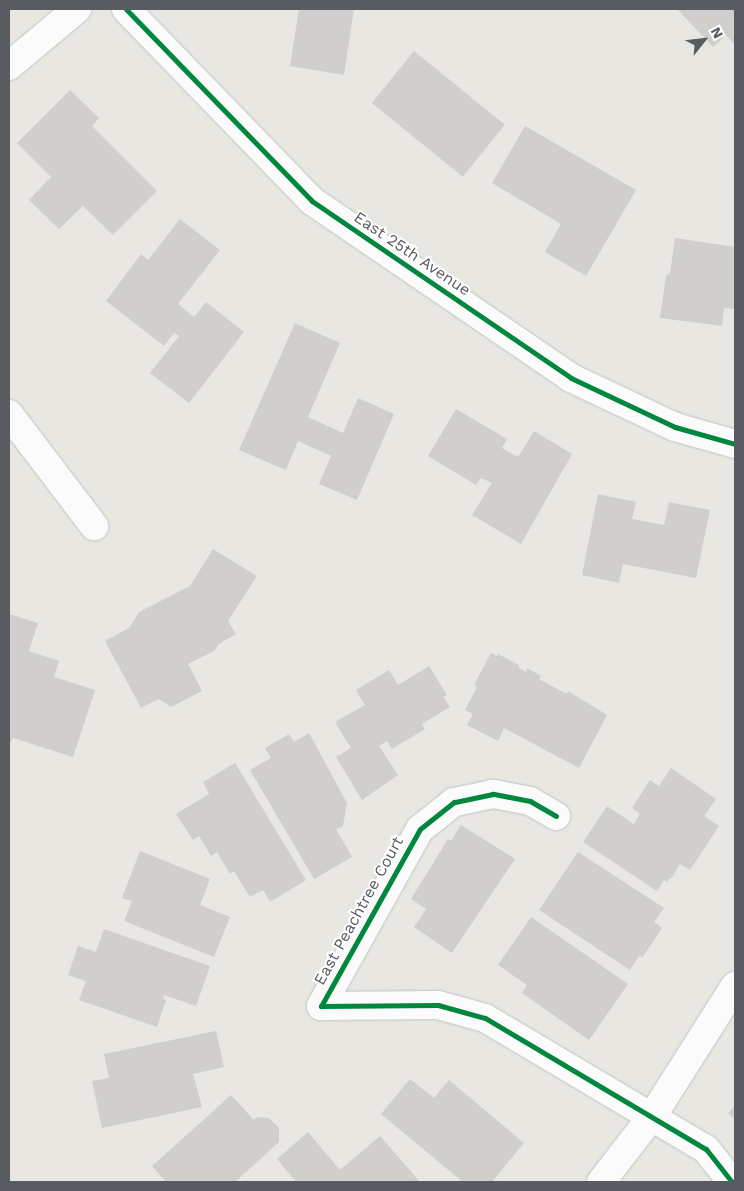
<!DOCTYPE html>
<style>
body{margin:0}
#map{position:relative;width:744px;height:1191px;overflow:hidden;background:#e8e7e2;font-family:"Work Sans",sans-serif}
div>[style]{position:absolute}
.building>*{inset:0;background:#d0cfcc;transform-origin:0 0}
.roads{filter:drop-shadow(0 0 1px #c4c4c3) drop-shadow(0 0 1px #c4c4c3)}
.minor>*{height:28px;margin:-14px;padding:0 14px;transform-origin:14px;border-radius:14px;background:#fcfbfb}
.cycleway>*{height:5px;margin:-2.5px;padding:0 2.5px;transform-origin:2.5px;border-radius:2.5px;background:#00873e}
span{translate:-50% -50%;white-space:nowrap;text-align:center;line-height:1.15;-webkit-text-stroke:4px #fff;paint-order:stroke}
.street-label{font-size:16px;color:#585c60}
.frame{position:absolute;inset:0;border:10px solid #585c60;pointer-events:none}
.north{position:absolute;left:679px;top:15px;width:50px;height:50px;-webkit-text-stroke:4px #fff;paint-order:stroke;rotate:61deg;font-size:14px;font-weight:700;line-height:20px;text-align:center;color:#585c60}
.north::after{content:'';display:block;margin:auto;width:18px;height:22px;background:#585c60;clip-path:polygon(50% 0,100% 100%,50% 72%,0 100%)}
</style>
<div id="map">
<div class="building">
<i style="clip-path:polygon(299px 9px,354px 9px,344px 75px,290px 66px)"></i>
<i style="clip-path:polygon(677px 9px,735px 9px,735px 45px,726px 35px,713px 47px)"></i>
<i style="left:414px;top:51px;width:117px;height:67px;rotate:39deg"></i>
<i style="clip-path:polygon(70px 90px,99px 118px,92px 126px,157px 191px,113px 235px,83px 206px,59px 229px,29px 200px,51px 177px,17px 143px)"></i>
<i style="clip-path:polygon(525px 126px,636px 190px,586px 276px,545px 252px,561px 224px,492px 183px)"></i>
<i style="clip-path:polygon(180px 219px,220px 250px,178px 304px,194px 317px,206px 302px,244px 332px,189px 403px,150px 373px,179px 336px,174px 333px,164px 346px,106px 301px,141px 254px,148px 260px)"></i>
<i style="clip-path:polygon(675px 238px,735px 247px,735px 309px,724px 308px,722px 326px,660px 318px,666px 275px,670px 274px)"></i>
<i style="clip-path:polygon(295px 323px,340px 343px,308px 417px,343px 433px,358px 398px,394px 414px,357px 500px,319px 484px,331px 456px,298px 441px,286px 470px,239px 450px)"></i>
<i style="clip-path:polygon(456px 409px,507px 439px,502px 448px,518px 457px,534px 431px,572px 454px,521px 544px,472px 515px,492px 483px,481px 478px,476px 485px,428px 456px)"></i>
<i style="clip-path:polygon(598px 494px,636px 502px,632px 519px,664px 525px,669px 502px,710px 510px,696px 578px,623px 564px,619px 583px,582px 575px)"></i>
<i style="clip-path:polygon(213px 549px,257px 576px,228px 621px,236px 634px,219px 644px,214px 651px,188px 664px,202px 691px,171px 707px,159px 699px,141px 708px,105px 641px,129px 628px,139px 612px,190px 586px)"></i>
<i style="clip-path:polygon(9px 614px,38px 623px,29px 651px,59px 661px,54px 677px,95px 690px,73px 757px,13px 738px,9px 745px)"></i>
<i style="clip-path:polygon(491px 653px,497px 656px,498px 654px,519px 665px,518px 667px,526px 672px,527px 668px,541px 676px,539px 679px,567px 694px,568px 691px,607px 715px,579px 768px,504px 728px,498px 741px,467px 725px,473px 714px,465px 710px,477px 687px,474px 685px)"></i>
<i style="clip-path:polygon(429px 666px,447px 695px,443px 697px,450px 707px,422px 724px,425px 729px,392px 749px,387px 741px,379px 746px,398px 775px,362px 800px,336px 757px,351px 748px,335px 722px,365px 705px,356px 690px,389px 670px,398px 685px)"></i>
<i style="clip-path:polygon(309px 733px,347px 803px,343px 826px,336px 829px,352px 857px,314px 879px,250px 770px,271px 758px,265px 748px,289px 734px,294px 742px)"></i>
<i style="clip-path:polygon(235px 763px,306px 880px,270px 902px,263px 890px,250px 897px,234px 871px,230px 874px,217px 852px,211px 856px,199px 836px,193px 840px,176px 814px,209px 794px,203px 782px)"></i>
<i style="clip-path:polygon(671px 768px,716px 799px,704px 816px,719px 826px,690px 870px,680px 864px,671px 879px,670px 878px,667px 882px,664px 880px,657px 891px,583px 842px,607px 806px,634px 824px,640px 814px,632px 808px,650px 780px,659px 786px)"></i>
<i style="clip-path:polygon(461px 825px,515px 859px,452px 953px,414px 927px,426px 909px,411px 899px,448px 839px,451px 841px)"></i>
<i style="clip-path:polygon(140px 851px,210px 879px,200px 905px,230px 917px,214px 957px,124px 921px,132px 901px,122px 898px)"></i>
<i style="clip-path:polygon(578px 852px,664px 908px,654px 922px,662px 928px,642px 958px,640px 955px,630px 970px,539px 910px)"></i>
<i style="clip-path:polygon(531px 917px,628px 984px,589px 1040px,522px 993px,527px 985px,498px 965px)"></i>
<i style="clip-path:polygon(104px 929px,210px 966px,196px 1006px,164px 995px,163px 999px,166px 1000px,157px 1027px,79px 1000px,86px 981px,68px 975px,78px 946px,96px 952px)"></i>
<i style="clip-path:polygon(216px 1031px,224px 1067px,193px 1074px,202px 1107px,102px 1128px,92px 1081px,109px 1078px,104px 1054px)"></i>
<i style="clip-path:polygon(410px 1079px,434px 1098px,449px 1080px,524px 1143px,492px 1182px,463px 1182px,381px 1114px)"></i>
<i style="clip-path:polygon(231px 1095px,254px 1120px,257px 1117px,269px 1118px,279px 1128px,279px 1142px,235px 1182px,166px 1182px,152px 1166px)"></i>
<i style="clip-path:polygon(735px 1106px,735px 1120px,728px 1113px)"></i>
<i style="clip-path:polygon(308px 1132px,340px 1170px,380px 1136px,420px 1182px,296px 1182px,277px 1159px)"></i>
</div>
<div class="roads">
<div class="minor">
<i style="left:126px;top:9px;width:267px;rotate:45.9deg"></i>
<i style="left:312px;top:201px;width:314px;rotate:34.3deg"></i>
<i style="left:571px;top:378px;width:115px;rotate:25.2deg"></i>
<i style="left:675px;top:427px;width:62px;rotate:15.8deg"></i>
<i style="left:9px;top:66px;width:89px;rotate:-40deg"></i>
<i style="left:9px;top:414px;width:141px;rotate:52.8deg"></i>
<i style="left:556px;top:816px;width:30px;rotate:-150deg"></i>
<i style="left:530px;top:801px;width:38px;rotate:-169deg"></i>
<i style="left:493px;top:794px;width:40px;rotate:168deg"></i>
<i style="left:454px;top:802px;width:43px;rotate:141.5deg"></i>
<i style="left:420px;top:829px;width:203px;rotate:119.2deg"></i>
<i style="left:321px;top:1006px;width:117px;rotate:-0.5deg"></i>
<i style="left:438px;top:1005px;width:49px;rotate:15.5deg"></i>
<i style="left:485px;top:1018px;width:257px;rotate:30.7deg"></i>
<i style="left:706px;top:1149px;width:42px;rotate:51.8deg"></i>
<i style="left:601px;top:1182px;width:85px;rotate:-52.2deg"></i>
<i style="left:653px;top:1115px;width:153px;rotate:-57.6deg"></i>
</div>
</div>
<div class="cycleway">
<i style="left:126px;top:9px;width:267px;rotate:45.9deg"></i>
<i style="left:312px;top:201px;width:314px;rotate:34.3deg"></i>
<i style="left:571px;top:378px;width:115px;rotate:25.2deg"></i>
<i style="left:675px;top:427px;width:62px;rotate:15.8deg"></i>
<i style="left:556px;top:816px;width:30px;rotate:-150deg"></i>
<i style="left:530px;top:801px;width:38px;rotate:-169deg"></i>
<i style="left:493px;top:794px;width:40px;rotate:168deg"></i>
<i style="left:454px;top:802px;width:43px;rotate:141.5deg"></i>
<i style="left:420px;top:829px;width:203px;rotate:119.2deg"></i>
<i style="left:321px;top:1006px;width:117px;rotate:-0.5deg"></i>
<i style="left:438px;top:1005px;width:49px;rotate:15.5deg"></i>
<i style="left:485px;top:1018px;width:257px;rotate:30.7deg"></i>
<i style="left:706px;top:1149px;width:42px;rotate:51.8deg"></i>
</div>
<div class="street-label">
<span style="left:412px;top:254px;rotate:34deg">East 25th Avenue</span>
<span style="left:359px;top:911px;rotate:-61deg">East Peachtree Court</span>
</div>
<div class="frame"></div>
<div class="north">N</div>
</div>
